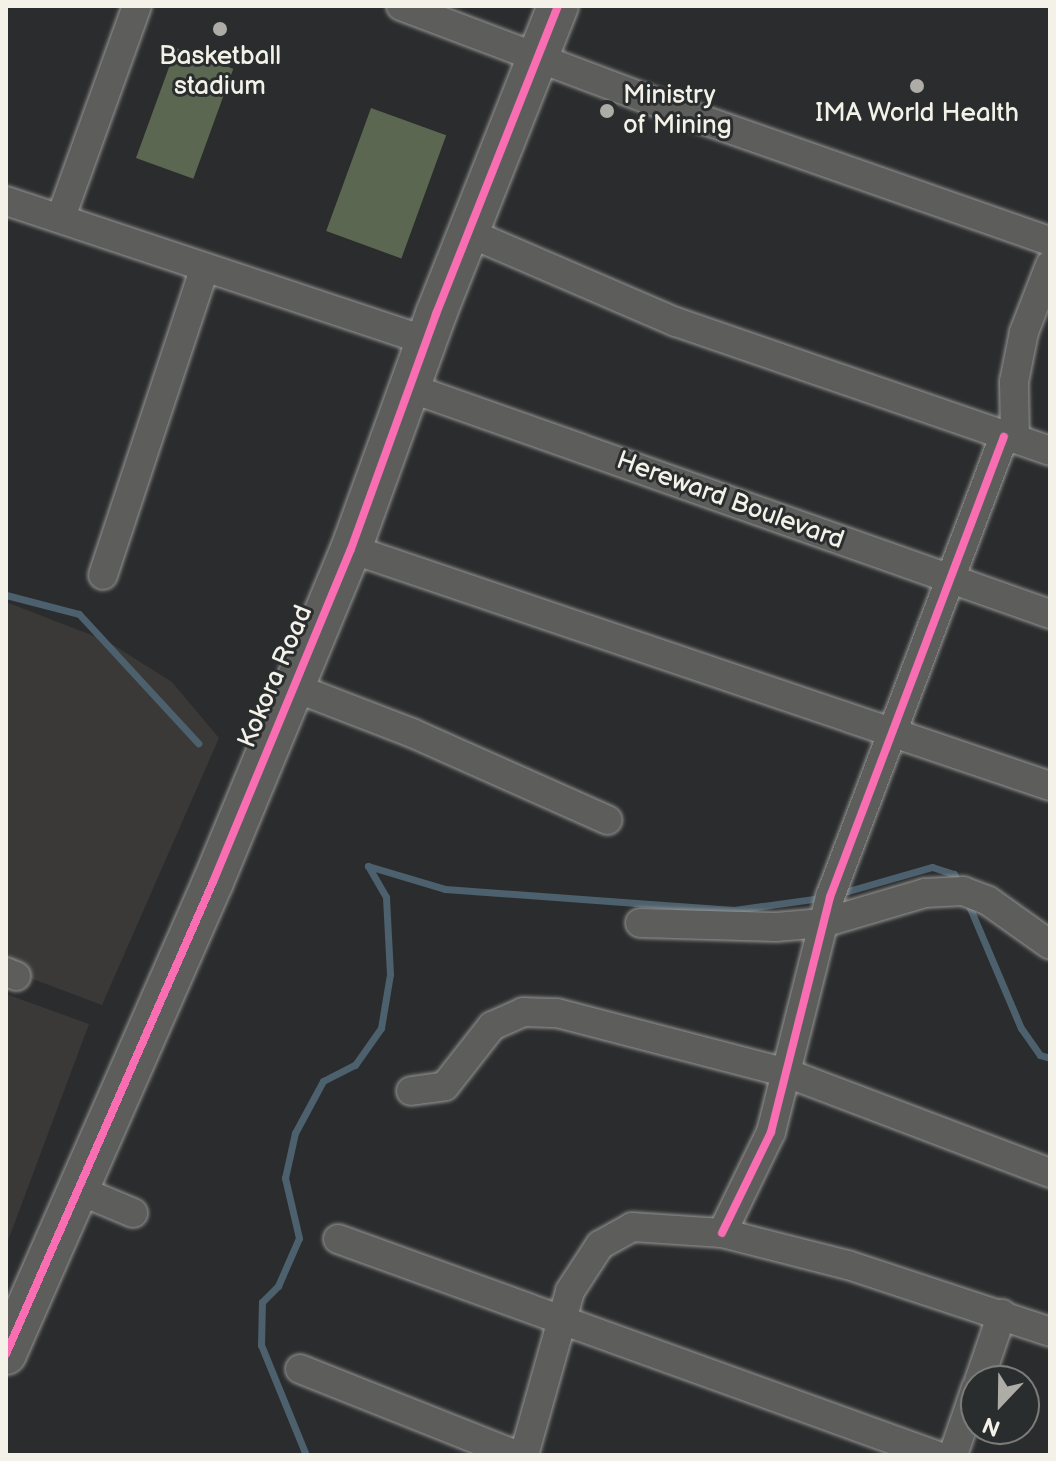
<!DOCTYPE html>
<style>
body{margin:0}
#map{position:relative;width:1056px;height:1461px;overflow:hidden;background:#2b2c2d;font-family:"Balsamiq Sans",sans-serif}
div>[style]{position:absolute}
.built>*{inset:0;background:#3a3937}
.green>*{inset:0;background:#5b6751;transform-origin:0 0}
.stream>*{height:7px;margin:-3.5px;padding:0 3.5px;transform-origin:3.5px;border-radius:3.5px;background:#4c606d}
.roads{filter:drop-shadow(0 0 2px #979796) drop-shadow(0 0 2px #979796)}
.street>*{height:28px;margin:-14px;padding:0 14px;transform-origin:14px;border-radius:14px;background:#5d5d5c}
.secondary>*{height:40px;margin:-20px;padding:0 20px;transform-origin:20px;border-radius:20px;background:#5d5d5c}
.cycleway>*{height:8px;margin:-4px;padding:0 4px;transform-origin:4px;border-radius:4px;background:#f96db3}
.dots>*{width:22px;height:22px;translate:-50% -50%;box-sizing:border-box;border:4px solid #2a2d2e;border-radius:50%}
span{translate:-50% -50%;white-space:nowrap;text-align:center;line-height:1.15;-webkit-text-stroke:6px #2a2d2e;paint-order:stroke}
.poi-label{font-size:26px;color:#f4f1e8}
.left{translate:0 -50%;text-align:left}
.street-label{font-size:26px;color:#f4f1e8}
.frame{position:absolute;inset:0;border:8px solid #f4f1e8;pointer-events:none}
.north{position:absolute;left:960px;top:1365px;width:80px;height:80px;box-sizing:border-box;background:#2a2d2e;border:2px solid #7b7b78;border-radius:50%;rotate:202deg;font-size:22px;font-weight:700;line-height:32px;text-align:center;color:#f4f1e8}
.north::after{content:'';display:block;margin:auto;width:28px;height:36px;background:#aeaca7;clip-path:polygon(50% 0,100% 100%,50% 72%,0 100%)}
</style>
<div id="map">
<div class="built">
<i style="clip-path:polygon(6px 602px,107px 641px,172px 682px,219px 738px,102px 1005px,6px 969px)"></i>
<i style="clip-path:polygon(6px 994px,89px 1024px,6px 1246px)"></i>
</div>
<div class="green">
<i style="left:176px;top:48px;width:61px;height:117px;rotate:20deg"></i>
<i style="left:371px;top:108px;width:80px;height:131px;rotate:20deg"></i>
</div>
<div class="stream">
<i style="left:6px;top:595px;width:75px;rotate:14.6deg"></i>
<i style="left:79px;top:614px;width:176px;rotate:47.3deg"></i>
<i style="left:368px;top:866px;width:80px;rotate:16.6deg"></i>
<i style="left:445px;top:889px;width:192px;rotate:4.2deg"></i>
<i style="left:636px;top:903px;width:98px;rotate:4.1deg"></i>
<i style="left:734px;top:910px;width:88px;rotate:-7.9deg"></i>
<i style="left:841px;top:893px;width:95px;rotate:-15.9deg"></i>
<i style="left:932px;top:867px;width:23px;rotate:18deg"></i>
<i style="left:954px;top:874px;width:13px;rotate:63deg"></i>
<i style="left:967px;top:901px;width:138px;rotate:67deg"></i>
<i style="left:1021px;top:1028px;width:33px;rotate:55deg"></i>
<i style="left:1040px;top:1055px;width:10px;rotate:17deg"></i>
<i style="left:306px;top:1455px;width:119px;rotate:-112.2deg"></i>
<i style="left:261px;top:1345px;width:43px;rotate:-88.7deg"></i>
<i style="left:262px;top:1302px;width:23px;rotate:-45deg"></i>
<i style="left:278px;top:1286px;width:52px;rotate:-66.4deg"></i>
<i style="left:299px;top:1238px;width:62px;rotate:-103.1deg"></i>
<i style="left:285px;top:1178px;width:46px;rotate:-77.5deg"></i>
<i style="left:295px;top:1133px;width:59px;rotate:-61.7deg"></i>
<i style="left:323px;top:1081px;width:36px;rotate:-27deg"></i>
<i style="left:355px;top:1065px;width:45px;rotate:-54.9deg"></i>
<i style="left:381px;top:1028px;width:55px;rotate:-80.5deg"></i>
<i style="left:390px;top:974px;width:77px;rotate:-93deg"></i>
<i style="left:386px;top:897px;width:36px;rotate:-120deg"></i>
</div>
<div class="roads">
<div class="street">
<i style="left:401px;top:6px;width:317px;rotate:20.7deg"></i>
<i style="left:698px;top:118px;width:373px;rotate:19.3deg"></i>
<i style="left:6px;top:201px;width:443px;rotate:18.4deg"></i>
<i style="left:61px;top:217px;width:224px;rotate:-70.2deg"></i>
<i style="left:469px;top:233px;width:225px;rotate:23.3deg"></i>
<i style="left:676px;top:322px;width:396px;rotate:19deg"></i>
<i style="left:410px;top:388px;width:679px;rotate:19.45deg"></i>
<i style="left:1015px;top:439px;width:57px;rotate:-91deg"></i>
<i style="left:1014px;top:382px;width:51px;rotate:-78.7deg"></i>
<i style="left:1024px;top:332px;width:72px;rotate:-68.8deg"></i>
<i style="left:351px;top:549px;width:738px;rotate:18.73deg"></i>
<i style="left:103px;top:575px;width:324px;rotate:-71.7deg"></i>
<i style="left:293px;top:687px;width:128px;rotate:21.1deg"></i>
<i style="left:412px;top:733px;width:214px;rotate:24deg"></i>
<i style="left:640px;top:923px;width:136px;rotate:1.7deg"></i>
<i style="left:776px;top:927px;width:47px;rotate:-4.9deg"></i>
<i style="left:823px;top:923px;width:106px;rotate:-16.4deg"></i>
<i style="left:925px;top:893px;width:38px;rotate:-3deg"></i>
<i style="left:963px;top:891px;width:26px;rotate:21deg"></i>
<i style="left:987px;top:900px;width:77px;rotate:35.5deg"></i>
<i style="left:6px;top:972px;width:11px;rotate:22deg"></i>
<i style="left:411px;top:1091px;width:34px;rotate:-8deg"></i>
<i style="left:445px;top:1086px;width:76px;rotate:-51.9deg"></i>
<i style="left:492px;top:1026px;width:34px;rotate:-24deg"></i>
<i style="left:523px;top:1012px;width:34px;rotate:2deg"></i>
<i style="left:557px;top:1013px;width:235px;rotate:14.6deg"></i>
<i style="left:784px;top:1072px;width:285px;rotate:20.8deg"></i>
<i style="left:76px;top:1189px;width:62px;rotate:22.8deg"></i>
<i style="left:722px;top:1233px;width:112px;rotate:-64.1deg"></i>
<i style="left:771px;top:1132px;width:242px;rotate:-75.9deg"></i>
<i style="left:830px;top:897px;width:492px;rotate:-69.3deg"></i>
<i style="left:338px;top:1239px;width:635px;rotate:19.89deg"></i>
<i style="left:300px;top:1369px;width:232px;rotate:21.7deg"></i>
<i style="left:979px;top:1381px;width:71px;rotate:-71.1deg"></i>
<i style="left:524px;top:1455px;width:170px;rotate:-74.3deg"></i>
<i style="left:570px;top:1291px;width:55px;rotate:-56.9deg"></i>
<i style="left:600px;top:1245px;width:37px;rotate:-29deg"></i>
<i style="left:632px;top:1227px;width:90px;rotate:3.8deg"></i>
<i style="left:722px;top:1233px;width:130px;rotate:14.3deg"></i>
<i style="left:848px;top:1265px;width:213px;rotate:18.3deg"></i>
<i style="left:953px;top:1455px;width:71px;rotate:-71.1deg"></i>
</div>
<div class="secondary">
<i style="left:6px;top:1354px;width:515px;rotate:-66.32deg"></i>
<i style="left:213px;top:882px;width:360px;rotate:-67.5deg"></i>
<i style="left:351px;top:549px;width:250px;rotate:-70.1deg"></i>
<i style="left:436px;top:314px;width:331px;rotate:-68.4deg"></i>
</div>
</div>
<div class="cycleway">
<i style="left:722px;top:1233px;width:112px;rotate:-64.1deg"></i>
<i style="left:771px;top:1132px;width:242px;rotate:-75.9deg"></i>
<i style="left:830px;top:897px;width:492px;rotate:-69.3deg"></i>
<i style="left:6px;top:1354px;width:515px;rotate:-66.32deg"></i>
<i style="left:213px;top:882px;width:360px;rotate:-67.5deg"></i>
<i style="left:351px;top:549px;width:250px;rotate:-70.1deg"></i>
<i style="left:436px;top:314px;width:331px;rotate:-68.4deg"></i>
</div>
<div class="dots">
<i style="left:220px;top:29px;background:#aeaca7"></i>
<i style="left:917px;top:86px;background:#aeaca7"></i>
<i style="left:607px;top:111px;background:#aeaca7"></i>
</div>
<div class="poi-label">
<span style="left:220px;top:72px">Basketball<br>stadium</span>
<span class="left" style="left:623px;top:111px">Ministry<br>of Mining</span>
<span style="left:917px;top:114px">IMA World Health</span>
</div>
<div class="street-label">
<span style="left:730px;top:501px;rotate:20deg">Hereward Boulevard</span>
<span style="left:276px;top:677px;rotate:-67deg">Kokora Road</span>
</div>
<div class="frame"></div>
<div class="north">N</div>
</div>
